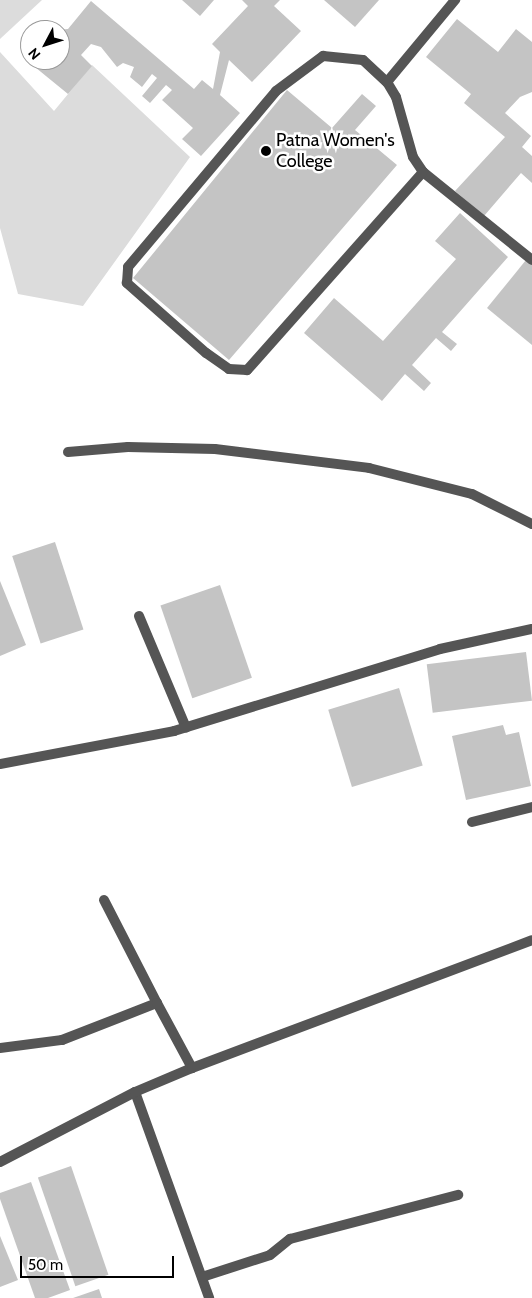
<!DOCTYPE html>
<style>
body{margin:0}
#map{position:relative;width:532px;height:1298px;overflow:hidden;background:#fff;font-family:Cabin,sans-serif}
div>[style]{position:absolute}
.green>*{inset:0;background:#dcdcdc}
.building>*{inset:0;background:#c4c4c4;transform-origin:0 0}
.service>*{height:10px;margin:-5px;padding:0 5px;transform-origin:5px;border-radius:5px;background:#555}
.minor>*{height:10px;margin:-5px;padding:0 5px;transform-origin:5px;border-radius:5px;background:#555}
.dots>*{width:14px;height:14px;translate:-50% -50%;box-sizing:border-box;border:2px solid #fff;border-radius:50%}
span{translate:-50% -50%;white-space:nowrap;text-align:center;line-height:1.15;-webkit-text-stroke:5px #fff;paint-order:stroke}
.poi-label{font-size:18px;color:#000}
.left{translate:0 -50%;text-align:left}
.north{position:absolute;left:20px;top:20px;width:50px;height:50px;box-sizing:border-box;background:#fff;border:1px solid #999;border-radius:50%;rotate:230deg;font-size:14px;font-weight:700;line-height:20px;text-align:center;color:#000}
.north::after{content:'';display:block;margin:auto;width:18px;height:22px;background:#000;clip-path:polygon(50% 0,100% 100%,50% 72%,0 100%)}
.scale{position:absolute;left:20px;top:1256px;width:154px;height:22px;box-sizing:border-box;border:2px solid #000;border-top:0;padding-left:6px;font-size:15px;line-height:18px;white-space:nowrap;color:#000;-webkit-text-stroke:4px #fff;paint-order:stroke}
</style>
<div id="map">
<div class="green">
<i style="clip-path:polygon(0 0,42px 0,0 39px)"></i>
<i style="clip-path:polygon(0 52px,54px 111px,92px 65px,190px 157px,83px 306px,18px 294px,0 228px)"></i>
</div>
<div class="building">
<i style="clip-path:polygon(182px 0,214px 0,200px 16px)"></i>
<i style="clip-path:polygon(242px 0,280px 0,274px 6px,301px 31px,252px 82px,229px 60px,220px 95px,240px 113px,201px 156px,182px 139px,193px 128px,162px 100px,172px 90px,166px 85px,150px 103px,142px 96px,157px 78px,152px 74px,142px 87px,130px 77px,134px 67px,123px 63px,117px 67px,101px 47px,91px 44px,81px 55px,92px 66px,68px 94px,30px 63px,60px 60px,57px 30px,68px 29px,91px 1px,194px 89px,202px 80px,213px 89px,220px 52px,212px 44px,248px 6px)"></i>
<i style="clip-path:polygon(324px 0,379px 0,355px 27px)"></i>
<i style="clip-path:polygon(457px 19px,498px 52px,516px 29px,532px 42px,532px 92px,520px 97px,505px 113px,531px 136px,522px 147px,532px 156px,532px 183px,521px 173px,484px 216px,455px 191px,505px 137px,464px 103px,471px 94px,426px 57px)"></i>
<i style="clip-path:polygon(287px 90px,332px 128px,362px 94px,376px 106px,355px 130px,397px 165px,229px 360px,133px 278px)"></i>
<i style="clip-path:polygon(460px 213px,508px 257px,442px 332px,457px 344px,451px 351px,436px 338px,412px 365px,431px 383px,424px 391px,405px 374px,382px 401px,304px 333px,334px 298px,383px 341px,456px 259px,435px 241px)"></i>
<i style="clip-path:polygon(526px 260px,532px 265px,532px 345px,487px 308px)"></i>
<i style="left:55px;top:542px;width:92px;height:45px;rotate:72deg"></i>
<i style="clip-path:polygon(0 581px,26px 645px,0 656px)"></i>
<i style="left:220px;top:585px;width:98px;height:63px;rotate:71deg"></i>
<i style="left:526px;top:652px;width:49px;height:100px;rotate:83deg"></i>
<i style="left:399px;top:688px;width:81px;height:74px;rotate:73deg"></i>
<i style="clip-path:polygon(503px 725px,506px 735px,519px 732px,531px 786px,466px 800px,452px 736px)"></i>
<i style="left:71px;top:1166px;width:115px;height:35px;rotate:71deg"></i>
<i style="clip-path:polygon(31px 1182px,70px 1290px,48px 1298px,35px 1298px,0 1199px,0 1193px)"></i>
<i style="clip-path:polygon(0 1236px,18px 1280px,0 1287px)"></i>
<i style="clip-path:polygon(99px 1289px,102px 1298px,73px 1298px)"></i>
</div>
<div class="service">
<i style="left:387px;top:82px;width:17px;rotate:59deg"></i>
<i style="left:396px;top:97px;width:62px;rotate:74.2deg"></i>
<i style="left:413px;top:157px;width:18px;rotate:56deg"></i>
<i style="left:423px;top:172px;width:140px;rotate:38.9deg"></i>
<i style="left:423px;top:172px;width:265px;rotate:131.6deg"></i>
<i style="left:247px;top:370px;width:18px;rotate:-177deg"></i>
<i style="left:229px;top:369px;width:28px;rotate:-145deg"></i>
<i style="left:206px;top:353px;width:106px;rotate:-138.5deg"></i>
<i style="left:127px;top:283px;width:16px;rotate:-86deg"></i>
<i style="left:128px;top:267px;width:230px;rotate:-49.9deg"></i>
<i style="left:276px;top:91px;width:59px;rotate:-36.7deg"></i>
<i style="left:323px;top:56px;width:40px;rotate:5.7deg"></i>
<i style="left:363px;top:60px;width:33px;rotate:43deg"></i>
<i style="left:387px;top:82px;width:107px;rotate:-50.3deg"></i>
</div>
<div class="minor">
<i style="left:68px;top:452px;width:60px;rotate:-4.8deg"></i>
<i style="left:128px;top:447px;width:87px;rotate:1.3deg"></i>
<i style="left:215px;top:449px;width:155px;rotate:7deg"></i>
<i style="left:369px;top:468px;width:106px;rotate:14.2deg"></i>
<i style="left:472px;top:494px;width:67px;rotate:26.6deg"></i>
<i style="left:139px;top:616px;width:121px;rotate:67.2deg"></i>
<i style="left:0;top:764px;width:177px;rotate:-10.7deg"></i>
<i style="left:174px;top:731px;width:278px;rotate:-17.1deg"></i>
<i style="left:440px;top:649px;width:94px;rotate:-12.3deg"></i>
<i style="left:472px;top:822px;width:62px;rotate:-14deg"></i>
<i style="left:104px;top:900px;width:116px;rotate:62.8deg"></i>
<i style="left:0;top:1048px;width:63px;rotate:-7.4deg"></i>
<i style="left:62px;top:1040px;width:102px;rotate:-21.3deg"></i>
<i style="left:157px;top:1003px;width:74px;rotate:61.7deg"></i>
<i style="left:135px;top:1092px;width:219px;rotate:70.2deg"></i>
<i style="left:0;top:1162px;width:152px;rotate:-27.4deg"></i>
<i style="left:135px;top:1092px;width:62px;rotate:-22.8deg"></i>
<i style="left:192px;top:1068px;width:363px;rotate:-20.6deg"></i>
<i style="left:202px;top:1277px;width:71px;rotate:-17.9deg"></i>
<i style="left:270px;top:1255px;width:26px;rotate:-39deg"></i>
<i style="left:290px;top:1239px;width:174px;rotate:-14.7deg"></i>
</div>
<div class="dots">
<i style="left:266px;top:151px;background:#000"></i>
</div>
<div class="poi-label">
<span class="left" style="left:276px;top:151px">Patna Women's<br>College</span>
</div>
<div class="north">N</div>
<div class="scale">50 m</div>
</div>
